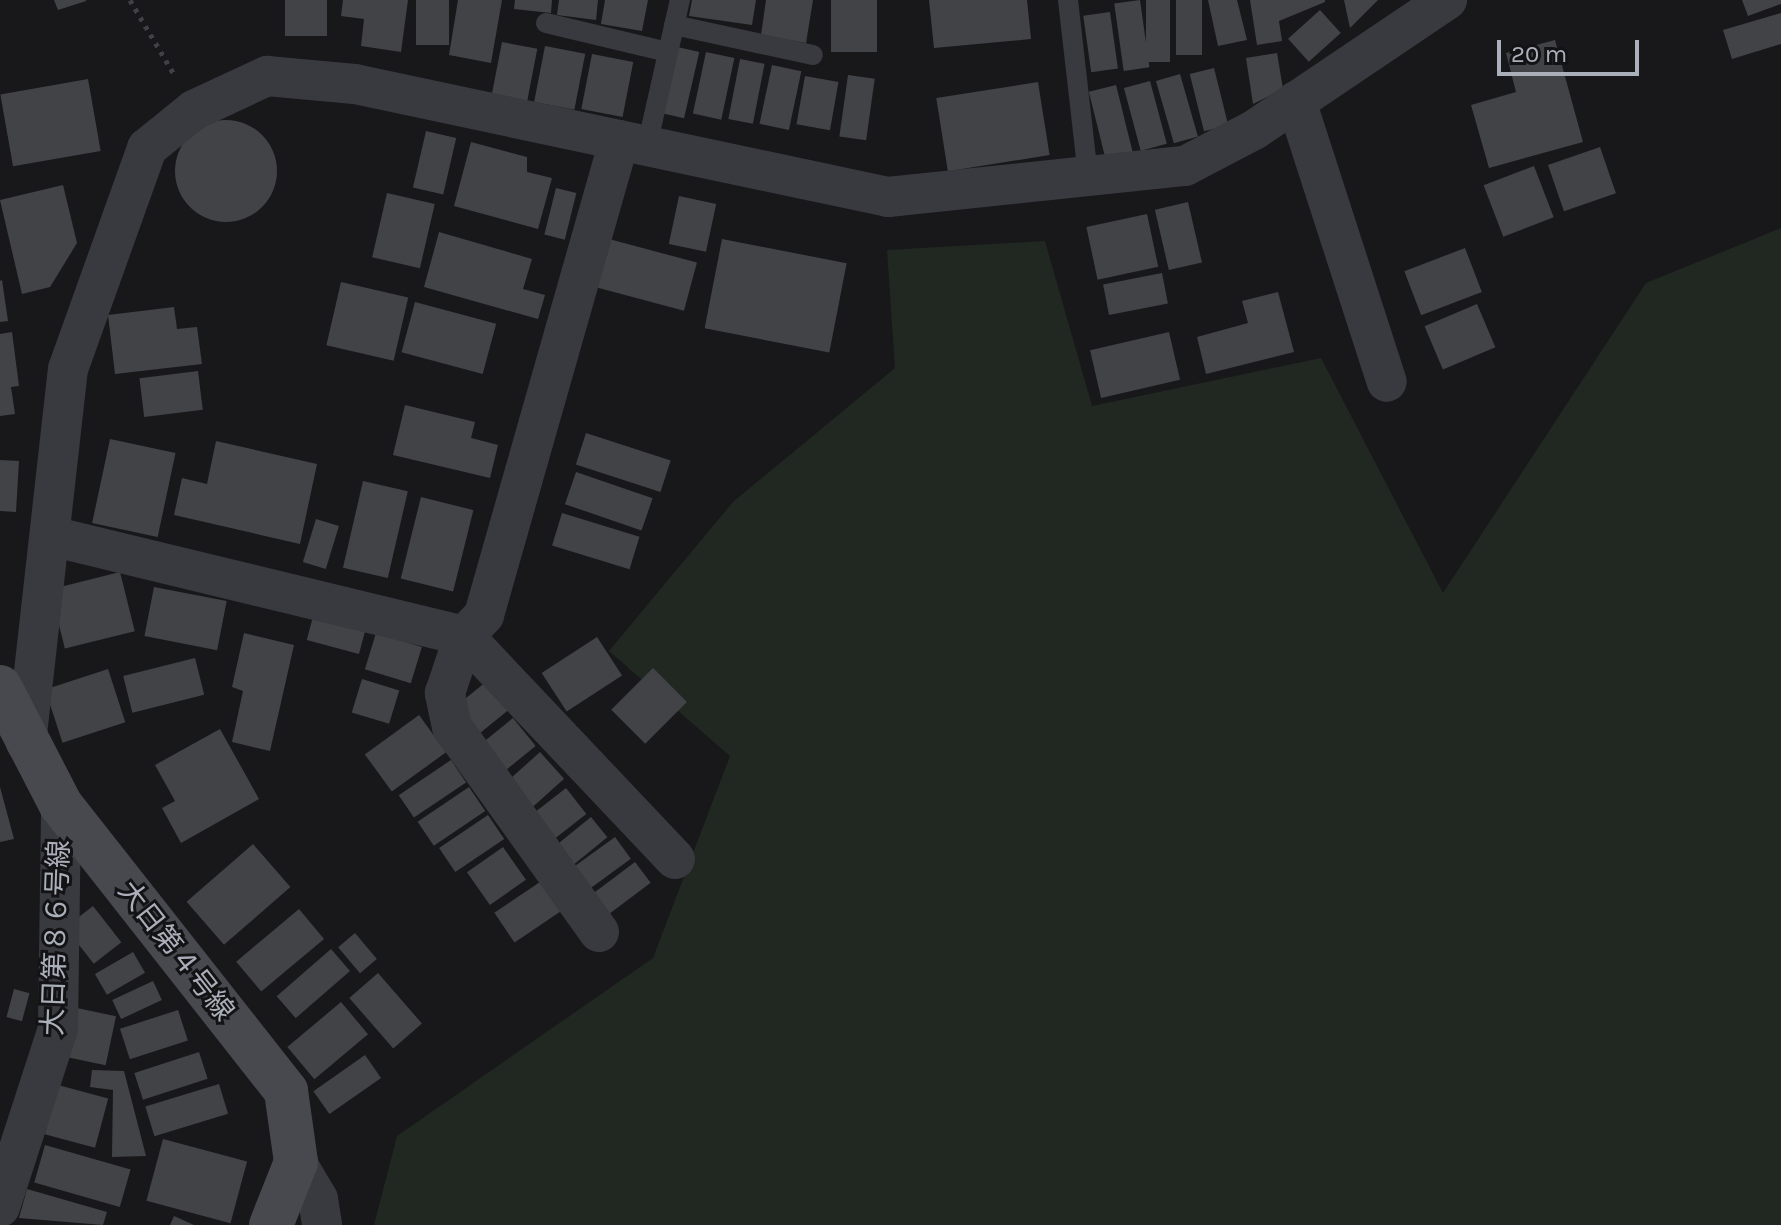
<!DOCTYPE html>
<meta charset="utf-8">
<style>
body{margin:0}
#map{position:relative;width:1781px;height:1225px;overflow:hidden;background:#18181a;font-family:Karla,"Noto Sans JP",sans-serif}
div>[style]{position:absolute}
.green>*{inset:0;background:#202821}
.building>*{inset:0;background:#424347;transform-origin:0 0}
.round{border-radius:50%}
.path>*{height:5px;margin-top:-2.5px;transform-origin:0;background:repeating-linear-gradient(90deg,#3f4146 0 4px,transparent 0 10px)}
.lane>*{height:20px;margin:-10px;padding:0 10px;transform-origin:10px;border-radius:10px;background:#393a3f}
.street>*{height:40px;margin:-20px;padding:0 20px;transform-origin:20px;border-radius:20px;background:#393a3f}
.secondary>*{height:44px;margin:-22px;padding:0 22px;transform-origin:22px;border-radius:22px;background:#47494f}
span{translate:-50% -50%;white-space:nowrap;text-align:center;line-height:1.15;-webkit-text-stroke:6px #131315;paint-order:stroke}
.street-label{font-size:28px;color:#abafb9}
.scale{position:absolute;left:1497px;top:40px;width:142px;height:36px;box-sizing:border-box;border:4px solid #abafb9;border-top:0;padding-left:10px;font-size:24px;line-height:28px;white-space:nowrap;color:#abafb9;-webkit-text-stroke:6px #131315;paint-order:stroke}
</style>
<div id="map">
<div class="green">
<i style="clip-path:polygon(1781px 228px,1781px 1225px,374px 1225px,397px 1136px,653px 958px,730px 756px,609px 651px,733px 502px,895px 368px,887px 250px,1045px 241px,1092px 406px,1321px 358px,1443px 593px,1646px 283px)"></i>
</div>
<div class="building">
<i style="clip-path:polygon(54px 0,86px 0,86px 1px,58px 10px)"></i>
<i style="left:285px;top:0;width:42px;height:36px"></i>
<i style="clip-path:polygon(343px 0,408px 0,401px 52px,361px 46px,364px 19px,341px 16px)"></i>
<i style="left:416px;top:0;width:33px;height:45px"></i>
<i style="clip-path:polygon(458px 0,502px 0,491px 63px,449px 55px)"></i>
<i style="clip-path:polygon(515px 0,552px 0,551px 13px,514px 9px)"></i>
<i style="clip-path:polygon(559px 0,598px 0,596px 20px,557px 15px)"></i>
<i style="clip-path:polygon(605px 0,648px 0,642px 31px,601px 24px)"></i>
<i style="clip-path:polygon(692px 0,756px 0,752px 25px,689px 16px)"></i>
<i style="clip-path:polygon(766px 0,813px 0,806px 43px,761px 35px)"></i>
<i style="left:831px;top:0;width:46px;height:52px"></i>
<i style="clip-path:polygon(929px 0,1027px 0,1031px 39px,934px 48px)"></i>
<i style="left:1140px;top:0;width:68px;height:26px;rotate:82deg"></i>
<i style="left:1146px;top:0;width:24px;height:62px"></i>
<i style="left:1176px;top:0;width:26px;height:55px"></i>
<i style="clip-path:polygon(1208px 0,1237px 0,1247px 40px,1218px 46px)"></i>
<i style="clip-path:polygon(1250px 0,1325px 0,1325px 2px,1279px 21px,1282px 41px,1257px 45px)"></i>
<i style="clip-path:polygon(1344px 0,1378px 0,1350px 28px)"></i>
<i style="clip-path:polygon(1742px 0,1781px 0,1781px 4px,1748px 16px)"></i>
<i style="left:1320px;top:10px;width:31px;height:43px;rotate:48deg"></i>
<i style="left:1110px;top:12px;width:57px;height:27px;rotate:82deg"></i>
<i style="clip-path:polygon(1781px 13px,1781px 44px,1732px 59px,1723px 30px)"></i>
<i style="clip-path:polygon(1555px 40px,1583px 142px,1489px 168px,1471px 105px,1516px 92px,1506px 53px)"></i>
<i style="left:502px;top:42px;width:36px;height:53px;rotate:11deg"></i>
<i style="left:545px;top:46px;width:41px;height:57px;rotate:11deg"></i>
<i style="left:673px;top:46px;width:27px;height:68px;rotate:13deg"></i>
<i style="left:706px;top:52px;width:29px;height:63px;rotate:12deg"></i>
<i style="clip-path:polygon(1277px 53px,1283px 89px,1253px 104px,1246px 58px)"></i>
<i style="left:592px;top:54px;width:42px;height:56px;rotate:11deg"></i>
<i style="left:740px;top:59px;width:25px;height:61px;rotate:11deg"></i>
<i style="left:772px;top:65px;width:30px;height:60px;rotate:12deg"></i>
<i style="left:1214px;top:68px;width:59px;height:25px;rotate:76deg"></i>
<i style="left:1180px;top:74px;width:65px;height:25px;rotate:74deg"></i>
<i style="left:848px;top:75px;width:27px;height:62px;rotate:8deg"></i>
<i style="left:805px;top:76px;width:34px;height:49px;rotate:10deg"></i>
<i style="left:88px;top:79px;width:73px;height:89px;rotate:80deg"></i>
<i style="left:1150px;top:81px;width:65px;height:27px;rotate:75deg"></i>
<i style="left:1038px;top:82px;width:74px;height:103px;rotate:81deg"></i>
<i style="left:1116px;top:85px;width:69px;height:28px;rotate:76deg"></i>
<i class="round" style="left:175px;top:120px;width:102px;height:102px"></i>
<i style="left:426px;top:131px;width:31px;height:58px;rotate:13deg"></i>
<i style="clip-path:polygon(471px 142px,527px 157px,527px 172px,552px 178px,538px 229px,454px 206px)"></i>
<i style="left:1600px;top:147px;width:49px;height:55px;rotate:71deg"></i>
<i style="left:1534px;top:166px;width:55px;height:54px;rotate:69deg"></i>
<i style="clip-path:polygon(63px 185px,77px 243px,50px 287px,22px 294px,0 200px)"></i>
<i style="left:556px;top:188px;width:21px;height:48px;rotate:14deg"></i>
<i style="left:387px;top:193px;width:49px;height:66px;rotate:13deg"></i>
<i style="left:679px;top:196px;width:38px;height:49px;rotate:12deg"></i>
<i style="left:1188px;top:202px;width:62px;height:34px;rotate:77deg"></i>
<i style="left:1147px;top:214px;width:54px;height:62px;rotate:78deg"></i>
<i style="clip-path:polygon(439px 232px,532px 259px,523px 289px,545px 295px,538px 319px,424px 287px)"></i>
<i style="left:609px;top:239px;width:91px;height:50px;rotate:15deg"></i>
<i style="left:722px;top:239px;width:127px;height:91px;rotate:11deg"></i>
<i style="left:1465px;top:248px;width:47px;height:65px;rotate:69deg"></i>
<i style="left:1162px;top:273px;width:31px;height:60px;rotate:79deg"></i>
<i style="clip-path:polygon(2px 280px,8px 321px,0 322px,0 281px)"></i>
<i style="left:341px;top:282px;width:69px;height:65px;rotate:13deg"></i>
<i style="clip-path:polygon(1278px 292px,1294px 352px,1206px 374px,1197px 337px,1248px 323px,1242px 301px)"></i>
<i style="left:415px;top:302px;width:84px;height:52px;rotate:15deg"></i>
<i style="left:1477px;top:304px;width:47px;height:57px;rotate:67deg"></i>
<i style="clip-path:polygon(174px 307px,177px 329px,197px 327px,202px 364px,115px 374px,108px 315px)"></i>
<i style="clip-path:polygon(12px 332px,19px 386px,11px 387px,15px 414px,0 416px,0 334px)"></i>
<i style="left:1169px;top:332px;width:49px;height:81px;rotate:77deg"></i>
<i style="left:198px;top:371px;width:39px;height:59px;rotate:83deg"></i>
<i style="clip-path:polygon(405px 405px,475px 422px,471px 438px,498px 445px,490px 478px,393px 455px)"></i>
<i style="left:586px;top:433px;width:89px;height:33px;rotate:18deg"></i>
<i style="left:110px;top:439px;width:67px;height:86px;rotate:12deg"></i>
<i style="clip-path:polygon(216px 441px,317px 464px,300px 544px,174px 515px,182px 478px,207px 484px)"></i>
<i style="clip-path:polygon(0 460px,19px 461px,16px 512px,0 511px)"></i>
<i style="left:576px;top:472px;width:81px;height:34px;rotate:19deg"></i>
<i style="left:363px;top:481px;width:46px;height:89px;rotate:13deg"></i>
<i style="left:421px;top:497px;width:54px;height:84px;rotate:14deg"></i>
<i style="left:562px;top:513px;width:81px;height:34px;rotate:17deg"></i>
<i style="left:316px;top:519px;width:24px;height:45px;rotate:17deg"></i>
<i style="left:120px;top:572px;width:61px;height:72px;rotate:76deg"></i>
<i style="left:154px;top:587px;width:74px;height:50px;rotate:11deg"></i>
<i style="left:314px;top:613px;width:54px;height:28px;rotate:15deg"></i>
<i style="clip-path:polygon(244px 633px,294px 645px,270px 751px,232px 742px,243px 691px,232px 687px)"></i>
<i style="left:376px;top:633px;width:48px;height:38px;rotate:17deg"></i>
<i style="left:597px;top:637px;width:46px;height:66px;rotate:57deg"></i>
<i style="left:195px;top:658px;width:38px;height:74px;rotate:76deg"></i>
<i style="left:653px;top:668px;width:48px;height:59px;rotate:45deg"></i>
<i style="left:108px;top:669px;width:56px;height:66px;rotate:72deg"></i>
<i style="left:362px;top:679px;width:39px;height:35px;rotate:17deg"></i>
<i style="left:487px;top:681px;width:36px;height:40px;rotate:51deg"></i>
<i style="left:419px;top:715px;width:46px;height:67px;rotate:54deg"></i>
<i style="left:513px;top:718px;width:36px;height:42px;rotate:51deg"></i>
<i style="clip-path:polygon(220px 729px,259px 799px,181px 843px,162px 808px,175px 801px,155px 765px)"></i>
<i style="left:540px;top:752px;width:36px;height:52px;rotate:48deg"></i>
<i style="left:451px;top:760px;width:27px;height:63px;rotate:56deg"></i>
<i style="clip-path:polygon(0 787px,14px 839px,0 842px)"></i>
<i style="left:469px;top:787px;width:29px;height:62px;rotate:56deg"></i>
<i style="left:566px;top:788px;width:33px;height:48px;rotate:52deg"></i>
<i style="left:488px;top:815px;width:29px;height:59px;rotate:56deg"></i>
<i style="left:591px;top:817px;width:26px;height:50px;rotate:51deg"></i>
<i style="left:615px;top:837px;width:27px;height:61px;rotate:54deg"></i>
<i style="left:253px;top:844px;width:57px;height:88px;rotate:49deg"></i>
<i style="left:503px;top:847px;width:40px;height:44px;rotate:55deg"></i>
<i style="left:635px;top:862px;width:26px;height:60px;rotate:53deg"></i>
<i style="left:540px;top:882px;width:36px;height:55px;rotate:56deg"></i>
<i style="left:93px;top:906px;width:46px;height:35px;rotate:52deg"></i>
<i style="left:299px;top:909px;width:39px;height:82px;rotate:50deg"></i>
<i style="left:355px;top:933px;width:34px;height:22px;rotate:50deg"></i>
<i style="left:331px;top:949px;width:29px;height:72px;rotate:49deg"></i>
<i style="left:133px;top:952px;width:24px;height:44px;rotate:60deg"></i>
<i style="left:378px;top:973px;width:67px;height:38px;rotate:49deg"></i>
<i style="left:153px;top:981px;width:21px;height:45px;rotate:65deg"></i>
<i style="left:14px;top:989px;width:16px;height:29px;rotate:15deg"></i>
<i style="left:341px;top:1002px;width:42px;height:70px;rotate:50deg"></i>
<i style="left:72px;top:1007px;width:45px;height:50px;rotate:12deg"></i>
<i style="left:178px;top:1010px;width:32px;height:61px;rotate:72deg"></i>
<i style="left:199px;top:1052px;width:28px;height:68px;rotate:72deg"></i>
<i style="left:365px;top:1055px;width:28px;height:63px;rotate:55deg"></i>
<i style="clip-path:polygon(92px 1070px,124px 1071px,146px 1156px,112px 1157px,113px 1090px,90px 1087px)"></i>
<i style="left:219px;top:1084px;width:31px;height:77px;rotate:73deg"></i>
<i style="left:58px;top:1085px;width:52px;height:51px;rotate:15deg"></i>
<i style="left:163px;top:1139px;width:87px;height:64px;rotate:15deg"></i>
<i style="left:45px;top:1145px;width:89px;height:39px;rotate:16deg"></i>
<i style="clip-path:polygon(27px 1189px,107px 1212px,103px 1225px,19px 1218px)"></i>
<i style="clip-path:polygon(174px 1216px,194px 1225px,170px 1225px)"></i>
</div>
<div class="path">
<i style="left:130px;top:0;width:86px;rotate:59.3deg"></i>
</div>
<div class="lane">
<i style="left:1068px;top:0;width:177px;rotate:83.5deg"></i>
<i style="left:546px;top:23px;width:125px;rotate:13.4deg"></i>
<i style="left:674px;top:25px;width:142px;rotate:12.2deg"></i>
<i style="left:647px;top:146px;width:150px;rotate:-77.3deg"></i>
</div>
<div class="street">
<i style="left:1296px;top:101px;width:295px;rotate:72.1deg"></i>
<i style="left:51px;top:536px;width:425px;rotate:13.6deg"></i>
<i style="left:464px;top:636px;width:29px;rotate:-46deg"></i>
<i style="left:484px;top:615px;width:494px;rotate:-74.1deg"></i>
<i style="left:26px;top:743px;width:376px;rotate:-83.6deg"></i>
<i style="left:68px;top:369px;width:235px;rotate:-70.3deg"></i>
<i style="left:147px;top:148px;width:60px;rotate:-39deg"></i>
<i style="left:194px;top:110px;width:81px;rotate:-25deg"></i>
<i style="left:267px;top:76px;width:88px;rotate:5.2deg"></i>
<i style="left:355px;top:84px;width:545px;rotate:11.97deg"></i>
<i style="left:888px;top:197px;width:299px;rotate:-6deg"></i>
<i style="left:1185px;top:166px;width:78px;rotate:-27.6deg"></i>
<i style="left:1254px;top:130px;width:233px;rotate:-34deg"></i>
<i style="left:599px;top:932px;width:252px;rotate:-125.6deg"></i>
<i style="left:452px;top:727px;width:35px;rotate:-102deg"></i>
<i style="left:445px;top:693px;width:60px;rotate:-71.6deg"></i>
<i style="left:464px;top:636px;width:307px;rotate:46.6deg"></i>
<i style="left:296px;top:1162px;width:43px;rotate:59.3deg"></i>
<i style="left:318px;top:1199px;width:26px;rotate:81deg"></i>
<i style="left:0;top:1207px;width:188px;rotate:-72deg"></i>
<i style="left:58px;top:1028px;width:223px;rotate:-89.2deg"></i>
</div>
<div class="secondary">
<i style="left:0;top:687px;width:133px;rotate:62.7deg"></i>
<i style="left:61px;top:805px;width:364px;rotate:51.8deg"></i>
<i style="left:286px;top:1091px;width:72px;rotate:82deg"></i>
<i style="left:296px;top:1162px;width:68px;rotate:111.6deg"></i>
</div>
<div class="street-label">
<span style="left:56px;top:938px;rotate:-88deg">大日第８６号線</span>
<span style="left:176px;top:951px;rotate:52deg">大日第４号線</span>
</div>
<div class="scale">20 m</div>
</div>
